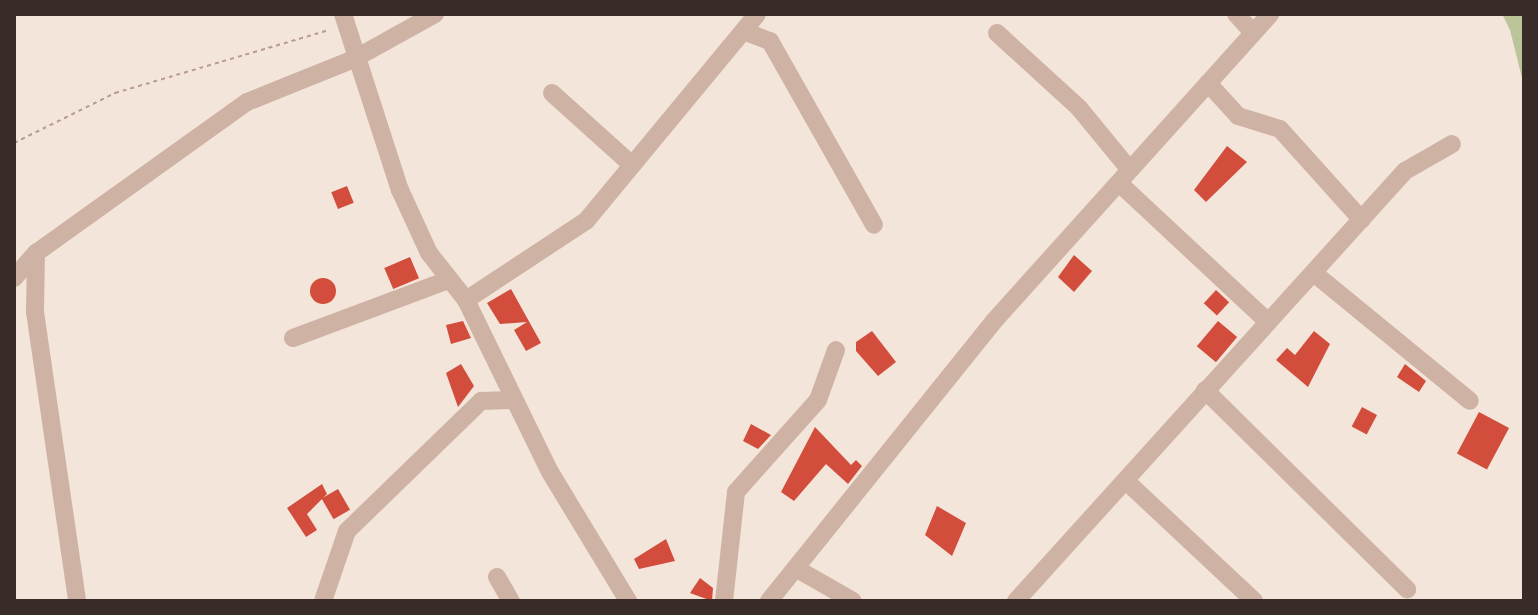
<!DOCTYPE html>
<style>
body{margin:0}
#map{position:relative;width:1538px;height:615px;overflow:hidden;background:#f4e5db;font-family:"Exo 2",sans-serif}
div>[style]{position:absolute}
.green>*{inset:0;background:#bcc599}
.building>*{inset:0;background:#d24d3b;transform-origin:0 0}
.round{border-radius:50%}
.path>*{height:2px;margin-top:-1px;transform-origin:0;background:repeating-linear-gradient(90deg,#ba9c8f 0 4px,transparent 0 8px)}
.minor>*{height:18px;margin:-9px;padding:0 9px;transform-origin:9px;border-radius:9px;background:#ceb3a5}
span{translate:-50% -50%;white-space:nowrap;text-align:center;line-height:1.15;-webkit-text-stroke:6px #fbf0e8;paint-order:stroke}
.frame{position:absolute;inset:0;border:16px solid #392b27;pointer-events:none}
</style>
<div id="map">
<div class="green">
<i style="clip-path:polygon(1502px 14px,1524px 14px,1524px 86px,1510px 30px)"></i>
</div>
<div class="building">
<i style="clip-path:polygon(1227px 146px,1247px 162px,1206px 202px,1194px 190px)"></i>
<i style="left:347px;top:186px;width:18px;height:17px;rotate:68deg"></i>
<i style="clip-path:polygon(1074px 255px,1092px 271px,1074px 292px,1058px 277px)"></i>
<i style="left:410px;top:257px;width:23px;height:28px;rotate:67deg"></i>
<i class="round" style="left:310px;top:278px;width:26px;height:26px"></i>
<i style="clip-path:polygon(511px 289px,541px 343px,526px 351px,514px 330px,527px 322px,500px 324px,487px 303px)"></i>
<i style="left:1216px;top:290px;width:18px;height:18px;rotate:43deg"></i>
<i style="clip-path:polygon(463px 321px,471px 338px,451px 344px,446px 325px)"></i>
<i style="left:1218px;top:321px;width:25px;height:33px;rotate:40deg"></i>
<i style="clip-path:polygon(872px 331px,896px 362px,878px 376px,856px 351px,856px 342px)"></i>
<i style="clip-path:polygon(1314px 331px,1330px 344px,1308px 387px,1276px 360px,1287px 348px,1295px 355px)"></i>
<i style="clip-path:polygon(461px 364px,474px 386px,458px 407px,446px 373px)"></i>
<i style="clip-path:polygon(1405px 364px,1426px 381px,1419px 392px,1397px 377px)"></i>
<i style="left:1362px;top:407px;width:17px;height:22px;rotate:28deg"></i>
<i style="left:1479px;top:412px;width:34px;height:47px;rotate:28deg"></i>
<i style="clip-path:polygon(751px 424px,771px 435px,758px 449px,743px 441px)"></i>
<i style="clip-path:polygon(815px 427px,851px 465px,856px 460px,862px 466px,848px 484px,826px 464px,794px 501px,781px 492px)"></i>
<i style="clip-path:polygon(322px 484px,327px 494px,307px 514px,317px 530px,306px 537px,287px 508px)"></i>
<i style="left:338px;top:489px;width:24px;height:19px;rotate:60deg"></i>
<i style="clip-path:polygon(937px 506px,966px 523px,952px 556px,925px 535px)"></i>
<i style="clip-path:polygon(666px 539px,675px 561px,639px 569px,634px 559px)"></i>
<i style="clip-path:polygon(700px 578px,713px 588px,712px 601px,690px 593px)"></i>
</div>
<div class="path">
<i style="left:14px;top:143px;width:113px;rotate:-26.3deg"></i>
<i style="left:115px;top:93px;width:223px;rotate:-16.4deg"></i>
</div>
<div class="minor">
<i style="left:343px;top:14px;width:185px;rotate:72.1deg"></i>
<i style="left:400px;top:190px;width:69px;rotate:65.3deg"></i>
<i style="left:429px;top:253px;width:60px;rotate:51.8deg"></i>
<i style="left:466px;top:300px;width:191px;rotate:64deg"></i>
<i style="left:550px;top:472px;width:151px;rotate:58.8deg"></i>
<i style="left:1236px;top:14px;width:25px;rotate:48deg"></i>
<i style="left:746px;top:32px;width:26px;rotate:21deg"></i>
<i style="left:770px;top:41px;width:211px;rotate:60.5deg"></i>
<i style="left:997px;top:33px;width:111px;rotate:42.4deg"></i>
<i style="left:1079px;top:108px;width:80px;rotate:50.6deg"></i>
<i style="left:1208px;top:83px;width:45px;rotate:47.7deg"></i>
<i style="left:1238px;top:116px;width:44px;rotate:17.2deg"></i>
<i style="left:1280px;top:129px;width:122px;rotate:48deg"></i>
<i style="left:552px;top:93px;width:108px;rotate:42deg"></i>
<i style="left:1119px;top:183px;width:204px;rotate:43deg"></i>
<i style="left:36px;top:253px;width:59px;rotate:91deg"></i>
<i style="left:35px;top:312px;width:292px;rotate:81.7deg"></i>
<i style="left:1315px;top:274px;width:200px;rotate:39.3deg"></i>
<i style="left:14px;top:278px;width:33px;rotate:-49deg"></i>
<i style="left:36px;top:253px;width:259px;rotate:-35.6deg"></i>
<i style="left:247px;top:102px;width:115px;rotate:-21.9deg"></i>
<i style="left:354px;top:59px;width:93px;rotate:-29.1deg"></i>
<i style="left:466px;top:300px;width:144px;rotate:-33.4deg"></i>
<i style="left:586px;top:221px;width:268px;rotate:-50.4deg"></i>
<i style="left:293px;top:338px;width:165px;rotate:-20.5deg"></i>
<i style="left:1205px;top:390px;width:284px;rotate:44.6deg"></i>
<i style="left:1127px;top:482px;width:174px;rotate:43.1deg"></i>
<i style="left:797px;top:569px;width:64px;rotate:29.7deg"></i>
<i style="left:497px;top:577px;width:28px;rotate:60deg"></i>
<i style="left:323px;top:601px;width:74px;rotate:-71.1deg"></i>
<i style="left:347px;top:531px;width:187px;rotate:-44.1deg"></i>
<i style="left:481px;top:401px;width:32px;rotate:-2deg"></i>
<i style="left:724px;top:601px;width:110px;rotate:-83.7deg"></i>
<i style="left:736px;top:492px;width:123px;rotate:-48.3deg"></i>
<i style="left:818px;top:400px;width:53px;rotate:-70.2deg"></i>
<i style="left:769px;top:601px;width:359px;rotate:-51.2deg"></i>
<i style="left:994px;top:321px;width:413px;rotate:-48deg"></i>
<i style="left:1016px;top:601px;width:580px;rotate:-47.87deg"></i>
<i style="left:1405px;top:171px;width:54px;rotate:-29.9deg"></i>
</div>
<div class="frame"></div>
</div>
